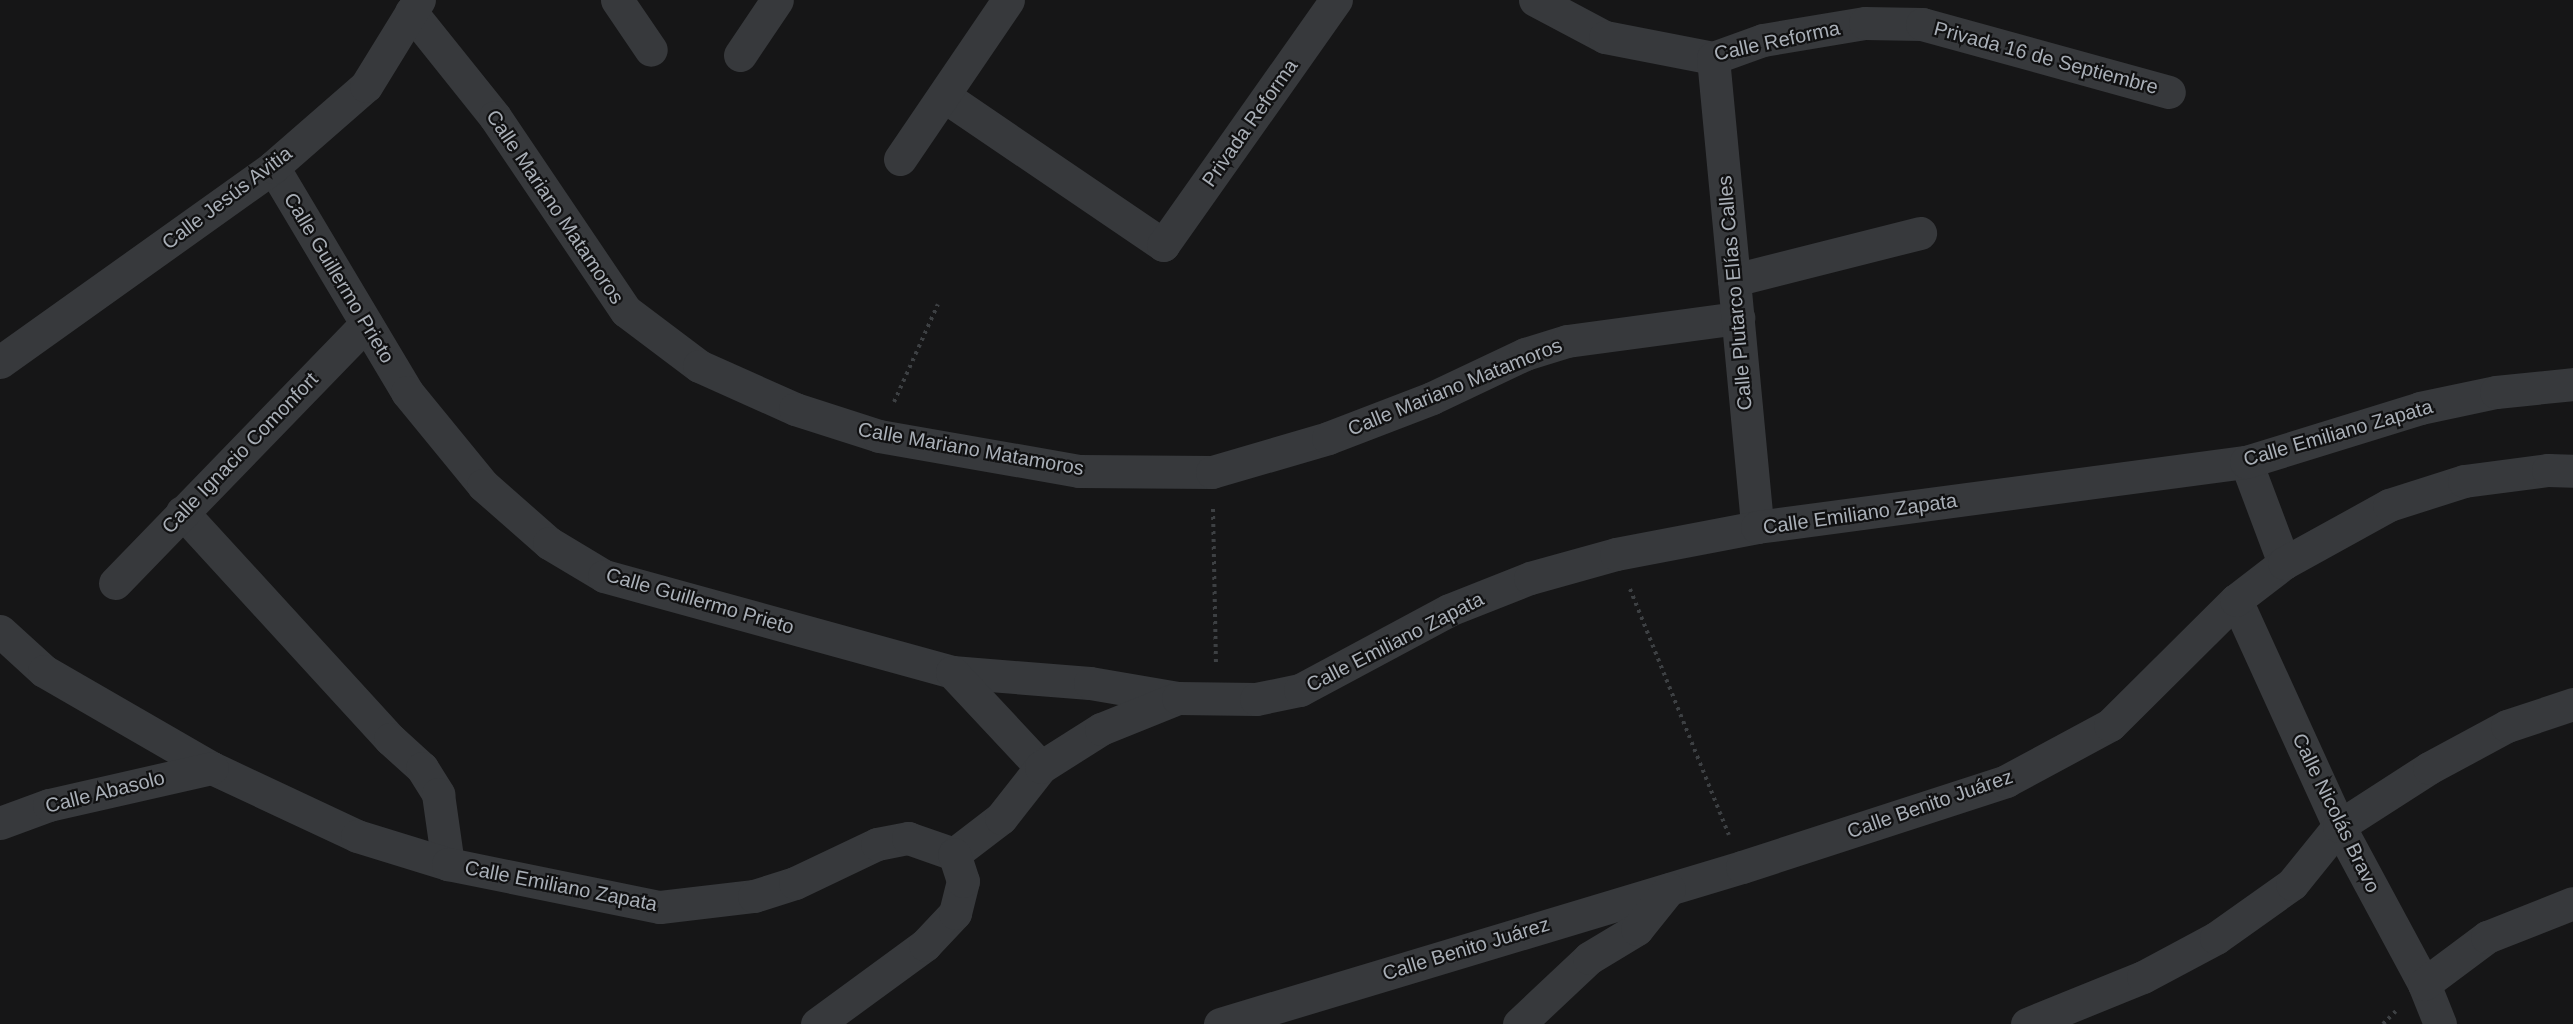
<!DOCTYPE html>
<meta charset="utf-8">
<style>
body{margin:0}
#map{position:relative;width:2573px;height:1024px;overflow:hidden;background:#161617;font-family:Arial,sans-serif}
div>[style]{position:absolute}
.path>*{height:4px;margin-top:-2px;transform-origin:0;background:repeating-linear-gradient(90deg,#3d4043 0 3px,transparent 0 7.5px)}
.minor>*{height:33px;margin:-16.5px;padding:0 16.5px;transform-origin:16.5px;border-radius:16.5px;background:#37393c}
span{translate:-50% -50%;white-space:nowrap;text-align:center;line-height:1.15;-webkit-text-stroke:4.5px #111112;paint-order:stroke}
.street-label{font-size:20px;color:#a9afb7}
</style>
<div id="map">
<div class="path">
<i style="left:894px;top:402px;width:107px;rotate:-65.8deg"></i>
<i style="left:1213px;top:509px;width:154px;rotate:88.9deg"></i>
<i style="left:1630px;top:589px;width:265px;rotate:68.1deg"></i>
<i style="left:2383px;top:1024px;width:18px;rotate:-45deg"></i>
</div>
<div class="minor">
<i style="left:617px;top:0;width:60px;rotate:55.8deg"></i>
<i style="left:1535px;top:0;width:79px;rotate:27.9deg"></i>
<i style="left:1605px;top:37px;width:110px;rotate:11deg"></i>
<i style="left:1713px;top:58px;width:53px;rotate:-19.8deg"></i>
<i style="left:1763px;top:40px;width:103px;rotate:-9.5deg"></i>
<i style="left:1865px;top:23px;width:57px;rotate:1deg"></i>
<i style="left:1922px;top:24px;width:256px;rotate:15.4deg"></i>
<i style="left:411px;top:12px;width:134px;rotate:51.3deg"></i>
<i style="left:495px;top:117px;width:234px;rotate:56deg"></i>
<i style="left:626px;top:311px;width:91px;rotate:37deg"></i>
<i style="left:699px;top:366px;width:105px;rotate:24.1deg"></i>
<i style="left:795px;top:409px;width:88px;rotate:17.8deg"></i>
<i style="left:879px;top:436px;width:203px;rotate:9.9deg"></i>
<i style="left:1079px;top:471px;width:133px;rotate:0.4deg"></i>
<i style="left:1212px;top:472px;width:121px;rotate:-16.3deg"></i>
<i style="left:1328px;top:438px;width:111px;rotate:-21deg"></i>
<i style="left:1432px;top:398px;width:103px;rotate:-25.3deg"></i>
<i style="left:1525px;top:354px;width:44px;rotate:-17.2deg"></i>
<i style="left:1567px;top:341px;width:173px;rotate:-7.7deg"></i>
<i style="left:740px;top:55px;width:66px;rotate:-56.1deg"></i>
<i style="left:1713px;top:58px;width:471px;rotate:84.6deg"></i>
<i style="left:944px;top:96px;width:265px;rotate:34.2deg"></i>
<i style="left:1163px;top:245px;width:300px;rotate:-54.8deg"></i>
<i style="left:900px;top:159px;width:192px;rotate:-55.8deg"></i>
<i style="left:273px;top:167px;width:262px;rotate:59.2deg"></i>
<i style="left:407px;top:392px;width:120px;rotate:50.7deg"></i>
<i style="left:483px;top:485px;width:88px;rotate:41.3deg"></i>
<i style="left:549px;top:543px;width:64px;rotate:31deg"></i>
<i style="left:604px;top:576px;width:361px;rotate:15.4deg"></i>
<i style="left:952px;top:672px;width:138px;rotate:4.6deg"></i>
<i style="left:1090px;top:683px;width:89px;rotate:9.7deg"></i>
<i style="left:1734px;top:280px;width:192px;rotate:-14.2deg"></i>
<i style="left:0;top:362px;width:335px;rotate:-35.5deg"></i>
<i style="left:273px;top:167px;width:123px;rotate:-41.1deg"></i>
<i style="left:366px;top:86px;width:101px;rotate:-58.4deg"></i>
<i style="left:2246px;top:462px;width:108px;rotate:69.4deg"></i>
<i style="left:182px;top:512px;width:308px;rotate:47.5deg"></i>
<i style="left:390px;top:739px;width:43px;rotate:42.2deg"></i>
<i style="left:422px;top:768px;width:31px;rotate:58deg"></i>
<i style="left:438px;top:794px;width:71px;rotate:81.9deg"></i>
<i style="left:115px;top:583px;width:361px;rotate:-45.9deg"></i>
<i style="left:2236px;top:600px;width:248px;rotate:65.5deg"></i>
<i style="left:2339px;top:826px;width:179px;rotate:61.7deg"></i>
<i style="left:2424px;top:984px;width:43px;rotate:68.2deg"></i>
<i style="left:0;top:631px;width:59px;rotate:42.3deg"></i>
<i style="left:44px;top:671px;width:194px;rotate:30deg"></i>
<i style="left:212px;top:768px;width:160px;rotate:25.1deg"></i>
<i style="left:357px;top:836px;width:95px;rotate:17.1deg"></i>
<i style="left:448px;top:864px;width:216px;rotate:11.5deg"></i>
<i style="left:660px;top:907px;width:95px;rotate:-6.7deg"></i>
<i style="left:754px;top:896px;width:43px;rotate:-17.6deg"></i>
<i style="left:795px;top:883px;width:91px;rotate:-25.4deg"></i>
<i style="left:877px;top:844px;width:32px;rotate:-11deg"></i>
<i style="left:908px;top:838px;width:49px;rotate:19.2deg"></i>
<i style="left:952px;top:672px;width:130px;rotate:46.9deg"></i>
<i style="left:0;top:823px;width:52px;rotate:-20.2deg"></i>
<i style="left:49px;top:805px;width:167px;rotate:-12.8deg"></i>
<i style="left:954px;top:854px;width:59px;rotate:-37.5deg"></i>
<i style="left:1001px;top:818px;width:65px;rotate:-51.9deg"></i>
<i style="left:1041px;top:767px;width:71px;rotate:-32.3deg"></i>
<i style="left:1101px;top:729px;width:83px;rotate:-21.9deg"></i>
<i style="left:1178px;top:698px;width:78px;rotate:0.7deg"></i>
<i style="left:1256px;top:699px;width:45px;rotate:-11.6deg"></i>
<i style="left:1300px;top:690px;width:169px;rotate:-28.2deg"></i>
<i style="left:1449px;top:610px;width:87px;rotate:-21.6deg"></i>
<i style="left:1530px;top:578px;width:89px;rotate:-15.6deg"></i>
<i style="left:1616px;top:554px;width:144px;rotate:-10.8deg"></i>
<i style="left:1757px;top:527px;width:493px;rotate:-7.6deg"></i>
<i style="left:2246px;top:462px;width:182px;rotate:-17.2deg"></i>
<i style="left:2420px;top:408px;width:78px;rotate:-11.9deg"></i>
<i style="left:2496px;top:392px;width:77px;rotate:-5.9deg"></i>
<i style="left:2424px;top:984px;width:79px;rotate:-36.7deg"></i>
<i style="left:2487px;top:937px;width:92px;rotate:-21.6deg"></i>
<i style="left:817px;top:1024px;width:134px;rotate:-36.2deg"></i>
<i style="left:925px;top:945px;width:44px;rotate:-46.8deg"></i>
<i style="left:955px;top:913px;width:33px;rotate:-76deg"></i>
<i style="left:963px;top:881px;width:28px;rotate:-108deg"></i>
<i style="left:1220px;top:1024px;width:545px;rotate:-16.74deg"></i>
<i style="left:1742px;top:867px;width:278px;rotate:-18deg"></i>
<i style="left:2006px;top:781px;width:118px;rotate:-28.3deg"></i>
<i style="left:2110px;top:725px;width:177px;rotate:-44.8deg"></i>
<i style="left:2236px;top:600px;width:61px;rotate:-37.6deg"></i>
<i style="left:2284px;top:563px;width:120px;rotate:-28.9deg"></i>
<i style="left:2389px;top:505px;width:79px;rotate:-17.7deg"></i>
<i style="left:2464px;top:481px;width:85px;rotate:-7.5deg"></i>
<i style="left:2548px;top:470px;width:25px;rotate:2deg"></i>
<i style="left:1519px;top:1024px;width:96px;rotate:-43.3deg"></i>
<i style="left:1589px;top:958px;width:56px;rotate:-31.1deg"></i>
<i style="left:1637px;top:929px;width:51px;rotate:-51.3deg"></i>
<i style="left:2027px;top:1024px;width:125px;rotate:-22.1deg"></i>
<i style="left:2143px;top:977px;width:83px;rotate:-28.1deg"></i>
<i style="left:2216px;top:938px;width:93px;rotate:-35.4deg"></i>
<i style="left:2292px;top:884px;width:75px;rotate:-51deg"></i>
<i style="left:2339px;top:826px;width:107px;rotate:-32.8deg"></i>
<i style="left:2429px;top:768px;width:89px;rotate:-28.3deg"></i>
<i style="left:2507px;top:726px;width:70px;rotate:-18.4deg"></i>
</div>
<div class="street-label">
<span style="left:1777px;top:41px;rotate:-12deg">Calle Reforma</span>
<span style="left:2046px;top:58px;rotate:15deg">Privada 16 de Septiembre</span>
<span style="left:1250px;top:123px;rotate:-55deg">Privada Reforma</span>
<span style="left:227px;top:198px;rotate:-37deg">Calle Jesús Avitia</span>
<span style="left:555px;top:207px;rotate:56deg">Calle Mariano Matamoros</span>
<span style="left:339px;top:278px;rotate:59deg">Calle Guillermo Prieto</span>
<span style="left:1735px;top:293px;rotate:-95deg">Calle Plutarco Elías Calles</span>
<span style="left:1455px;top:387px;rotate:-22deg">Calle Mariano Matamoros</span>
<span style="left:2338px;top:433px;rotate:-16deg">Calle Emiliano Zapata</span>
<span style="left:971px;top:449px;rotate:10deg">Calle Mariano Matamoros</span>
<span style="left:240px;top:453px;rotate:-46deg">Calle Ignacio Comonfort</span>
<span style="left:1860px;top:514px;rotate:-8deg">Calle Emiliano Zapata</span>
<span style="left:700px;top:601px;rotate:16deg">Calle Guillermo Prieto</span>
<span style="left:1395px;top:642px;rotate:-27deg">Calle Emiliano Zapata</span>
<span style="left:105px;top:792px;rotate:-14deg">Calle Abasolo</span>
<span style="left:1930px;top:804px;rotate:-19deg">Calle Benito Juárez</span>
<span style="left:2336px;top:813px;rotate:64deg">Calle Nicolás Bravo</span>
<span style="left:561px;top:886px;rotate:11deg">Calle Emiliano Zapata</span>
<span style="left:1466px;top:949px;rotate:-17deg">Calle Benito Juárez</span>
</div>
</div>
